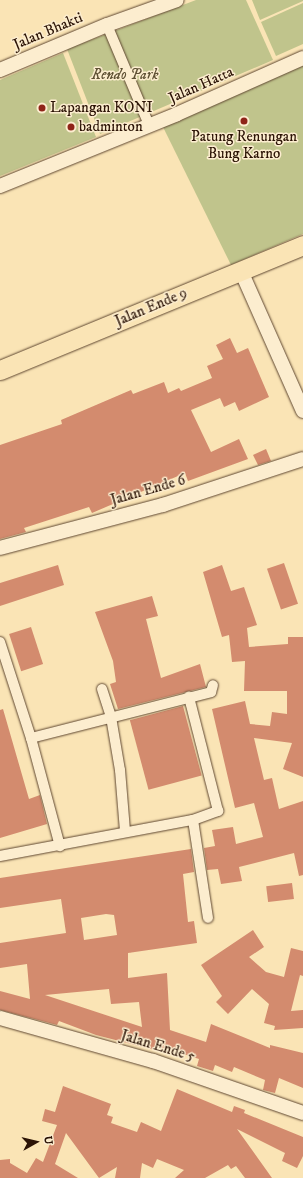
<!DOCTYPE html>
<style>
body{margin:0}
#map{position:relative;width:303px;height:1178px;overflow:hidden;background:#fae4b5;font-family:"IM FELL DW Pica",serif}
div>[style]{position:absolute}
.green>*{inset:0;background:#c0c48c}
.building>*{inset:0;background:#d38b6e;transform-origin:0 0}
.roads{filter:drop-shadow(0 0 1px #5f4731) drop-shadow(0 0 1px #5f4731)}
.street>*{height:10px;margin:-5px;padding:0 5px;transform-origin:5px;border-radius:5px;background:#fcedcf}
.secondary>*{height:14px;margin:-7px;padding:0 7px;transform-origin:7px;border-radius:7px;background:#fcedcf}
.highway>*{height:19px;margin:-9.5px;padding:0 9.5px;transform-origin:9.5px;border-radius:9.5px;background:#fae4b5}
.dots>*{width:11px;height:11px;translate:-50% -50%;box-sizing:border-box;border:2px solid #fcedcf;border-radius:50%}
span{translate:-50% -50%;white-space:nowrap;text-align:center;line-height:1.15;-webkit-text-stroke:3px #fcedcf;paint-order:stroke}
.street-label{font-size:15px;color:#2b1305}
.park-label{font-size:15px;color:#5f5134;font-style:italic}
.poi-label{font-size:15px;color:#2b1305}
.left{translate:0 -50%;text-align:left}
.north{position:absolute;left:16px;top:1122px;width:40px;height:40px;-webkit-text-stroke:3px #fcedcf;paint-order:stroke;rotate:82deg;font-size:11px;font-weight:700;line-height:16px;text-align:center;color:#2b1305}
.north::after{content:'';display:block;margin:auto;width:14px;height:18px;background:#2b1305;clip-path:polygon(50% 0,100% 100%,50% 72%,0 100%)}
</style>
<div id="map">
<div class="green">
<i style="clip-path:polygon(196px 0,246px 0,273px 60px,100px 134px,67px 49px)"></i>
<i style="clip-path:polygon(252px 0,303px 0,303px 1px,260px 20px)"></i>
<i style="clip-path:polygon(303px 3px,303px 44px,276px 56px,261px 22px)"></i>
<i style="clip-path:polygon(63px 53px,96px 137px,0 176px,0 80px)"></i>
<i style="clip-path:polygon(303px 65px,303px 234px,231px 265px,163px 127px)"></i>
</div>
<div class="building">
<i style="clip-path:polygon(230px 338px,237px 353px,248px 348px,269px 397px,239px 411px,235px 402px,224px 407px,220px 398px,191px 410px,211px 452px,239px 439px,248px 459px,188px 481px,185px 473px,92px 513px,89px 507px,24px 528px,26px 532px,0 539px,0 445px,62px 424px,61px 420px,131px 390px,133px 394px,164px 382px,168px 393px,179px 388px,181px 391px,212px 378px,207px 366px,223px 359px,216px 345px)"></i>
<i style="clip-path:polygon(266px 449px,271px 461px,258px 465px,253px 455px)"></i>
<i style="left:284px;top:563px;width:43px;height:18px;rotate:71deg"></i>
<i style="clip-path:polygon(58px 565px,64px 585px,0 606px,0 583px)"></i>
<i style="clip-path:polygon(222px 565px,231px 591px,244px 587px,257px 625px,247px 628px,249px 647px,288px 644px,288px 637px,303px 637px,303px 777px,283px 769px,292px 743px,254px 738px,264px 780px,272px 778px,279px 809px,303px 801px,303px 875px,299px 876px,294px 853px,239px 867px,242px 881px,221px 884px,218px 869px,207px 870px,204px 848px,215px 846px,212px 830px,233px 827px,236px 844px,263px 837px,254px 803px,235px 808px,212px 709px,245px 701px,250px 724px,270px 726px,272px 712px,287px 714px,287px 691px,244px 691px,245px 661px,232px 662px,229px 635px,222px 637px,203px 572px)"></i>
<i style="clip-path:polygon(152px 596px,158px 616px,146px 619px,161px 678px,200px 664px,206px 687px,118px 709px,110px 684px,116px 682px,113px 661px,95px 612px)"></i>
<i style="left:31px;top:627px;width:39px;height:23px;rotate:72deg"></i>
<i style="left:183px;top:706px;width:72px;height:55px;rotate:75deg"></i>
<i style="clip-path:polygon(3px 709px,29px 799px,40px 795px,47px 824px,0 838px,0 710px)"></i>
<i style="clip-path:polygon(evenodd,191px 849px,194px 872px,183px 874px,188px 922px,194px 921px,197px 943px,128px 953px,128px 978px,167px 973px,170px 1030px,206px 1042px,211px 1024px,270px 1048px,270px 1045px,303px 1053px,303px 1088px,279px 1078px,275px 1093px,263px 1090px,265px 1080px,234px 1067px,232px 1072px,215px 1065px,213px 1071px,197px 1066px,199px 1059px,171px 1050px,170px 1054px,96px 1035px,59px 1021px,57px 1025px,0 1010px,0 991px,30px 999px,27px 964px,0 968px,0 943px,66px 933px,61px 899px,0 908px,0 878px,191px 849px,106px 914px,114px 915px,117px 935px,84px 940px,81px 918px,106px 914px,191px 849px,109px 989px,111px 1004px,139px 1002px,142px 1027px,45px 995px,109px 989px)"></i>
<i style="left:292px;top:883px;width:16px;height:26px;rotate:83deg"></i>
<i style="clip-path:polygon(253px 930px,264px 947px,249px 957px,266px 972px,284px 977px,291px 948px,303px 951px,303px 976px,300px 975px,291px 1011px,303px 1010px,303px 1028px,274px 1030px,275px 1026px,264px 1023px,269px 1004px,252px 989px,228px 1014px,216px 1002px,222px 996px,201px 965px)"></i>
<i style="clip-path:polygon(63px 1086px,111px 1104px,107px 1115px,113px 1117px,111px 1123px,137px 1132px,141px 1122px,161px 1131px,177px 1089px,232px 1112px,234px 1106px,245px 1110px,244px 1113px,303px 1137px,303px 1156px,297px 1168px,282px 1161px,285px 1153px,237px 1129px,272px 1178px,245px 1178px,236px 1166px,231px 1169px,228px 1165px,205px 1178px,175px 1178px,184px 1170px,157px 1159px,153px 1168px,142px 1163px,140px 1178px,115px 1178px,117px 1167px,99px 1178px,66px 1133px,55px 1164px,78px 1178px,0 1178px,0 1160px,10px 1159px,10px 1163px,27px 1173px,36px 1158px,43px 1162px,57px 1125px,42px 1121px,45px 1109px,55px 1112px)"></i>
</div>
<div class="roads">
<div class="street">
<i style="left:107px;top:25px;width:108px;rotate:67.2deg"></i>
<i style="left:0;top:642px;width:101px;rotate:72.1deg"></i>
<i style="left:31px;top:738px;width:112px;rotate:75deg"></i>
<i style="left:102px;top:689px;width:29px;rotate:72deg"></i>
<i style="left:111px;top:717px;width:54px;rotate:80.4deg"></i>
<i style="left:120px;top:770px;width:61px;rotate:85.3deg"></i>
<i style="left:31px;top:738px;width:186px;rotate:-14.3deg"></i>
<i style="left:211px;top:692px;width:7px;rotate:-74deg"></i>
<i style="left:193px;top:820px;width:99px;rotate:81.3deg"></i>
<i style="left:0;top:856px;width:196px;rotate:-10.6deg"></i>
<i style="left:193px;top:820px;width:27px;rotate:-20deg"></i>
<i style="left:218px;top:811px;width:118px;rotate:-104.3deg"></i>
</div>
<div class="secondary">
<i style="left:0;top:70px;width:116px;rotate:-22.8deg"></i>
<i style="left:107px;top:25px;width:74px;rotate:-19.7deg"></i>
<i style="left:0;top:186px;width:191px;rotate:-22.1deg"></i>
<i style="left:177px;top:114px;width:138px;rotate:-24deg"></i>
<i style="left:241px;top:271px;width:153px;rotate:66.1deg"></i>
<i style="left:0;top:548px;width:169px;rotate:-14.8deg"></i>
<i style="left:163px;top:505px;width:147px;rotate:-18.2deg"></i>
<i style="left:0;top:1018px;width:159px;rotate:15.7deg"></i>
<i style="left:153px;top:1061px;width:159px;rotate:19.1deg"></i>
</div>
<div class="highway">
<i style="left:0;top:370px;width:328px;rotate:-22.4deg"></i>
</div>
</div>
<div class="dots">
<i style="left:42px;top:108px;background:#8f2418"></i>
<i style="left:244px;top:121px;background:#8f2418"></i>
<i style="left:71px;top:127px;background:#8f2418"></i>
</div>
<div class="street-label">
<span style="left:48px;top:31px;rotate:-23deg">Jalan Bhakti</span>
<span style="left:201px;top:85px;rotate:-24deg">Jalan Hatta</span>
<span style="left:151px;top:307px;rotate:-23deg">Jalan Ende 9</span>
<span style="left:148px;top:490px;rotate:-16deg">Jalan Ende 6</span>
<span style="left:158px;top:1046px;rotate:17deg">Jalan Ende 5</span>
</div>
<div class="park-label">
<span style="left:125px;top:75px">Rendo Park</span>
</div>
<div class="poi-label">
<span class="left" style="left:50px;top:108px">Lapangan KONI</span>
<span class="left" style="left:79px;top:127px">badminton</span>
<span style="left:244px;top:145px">Patung Renungan<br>Bung Karno</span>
</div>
<div class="north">U</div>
</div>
